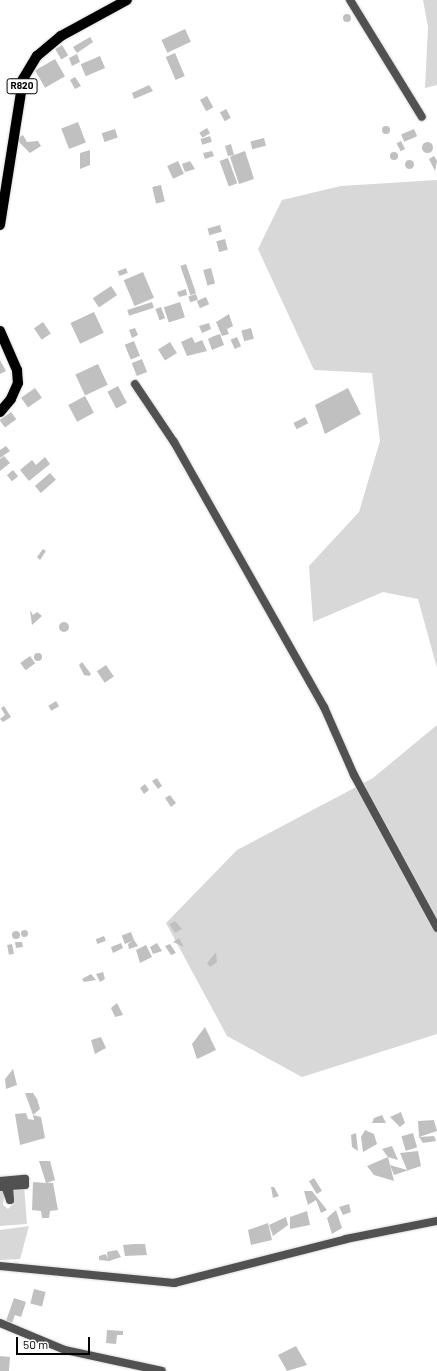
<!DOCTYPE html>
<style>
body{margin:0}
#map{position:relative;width:437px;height:1371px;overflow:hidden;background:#fff;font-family:Barlow,sans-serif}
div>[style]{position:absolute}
.green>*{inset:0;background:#d8d8d8}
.building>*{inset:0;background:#c0c0c0;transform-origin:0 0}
.round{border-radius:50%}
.roads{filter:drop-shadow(0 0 1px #dbdbdb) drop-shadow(0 0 1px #dbdbdb)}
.street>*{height:8px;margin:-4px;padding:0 4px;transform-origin:4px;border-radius:4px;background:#515151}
.primary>*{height:10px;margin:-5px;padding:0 5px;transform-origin:5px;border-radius:5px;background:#000}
span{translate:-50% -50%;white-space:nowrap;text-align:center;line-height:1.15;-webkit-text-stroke:3.5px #fff;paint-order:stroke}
.shield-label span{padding:1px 3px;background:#fff;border:1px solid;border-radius:3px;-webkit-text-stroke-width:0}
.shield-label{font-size:10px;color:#000;font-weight:700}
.scale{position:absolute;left:16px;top:1337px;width:74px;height:18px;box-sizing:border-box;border:2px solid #000;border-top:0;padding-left:5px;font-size:12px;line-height:14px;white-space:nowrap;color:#000;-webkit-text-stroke:3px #fff;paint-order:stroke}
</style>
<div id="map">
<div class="green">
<i style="clip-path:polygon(423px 0,437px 0,437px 85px,425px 88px,428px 27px)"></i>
<i style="clip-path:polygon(437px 180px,437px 668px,418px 599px,383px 592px,313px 622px,309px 566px,359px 512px,380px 441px,372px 373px,314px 370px,258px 249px,282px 200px,341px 186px)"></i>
<i style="clip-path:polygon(437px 725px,437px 1034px,302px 1077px,227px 1036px,166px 923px,237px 850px,373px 778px)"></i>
<i style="clip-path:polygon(24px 1186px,27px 1224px,0 1226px,0 1189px,5px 1188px,3px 1205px,8px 1209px,13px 1204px,11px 1188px)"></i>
<i style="clip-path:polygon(29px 1226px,20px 1259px,0 1260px,0 1230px)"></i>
</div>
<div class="building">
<i class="round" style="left:343px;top:14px;width:8px;height:8px"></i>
<i style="left:185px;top:29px;width:14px;height:26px;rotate:65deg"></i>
<i style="clip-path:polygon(90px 37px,93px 42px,77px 53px,73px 47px)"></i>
<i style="left:62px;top:45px;width:12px;height:8px;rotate:59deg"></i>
<i style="left:175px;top:53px;width:25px;height:10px;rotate:67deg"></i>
<i style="clip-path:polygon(77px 54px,80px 62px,72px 66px,69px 58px)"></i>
<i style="left:100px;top:56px;width:13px;height:21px;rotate:67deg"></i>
<i style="left:55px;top:59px;width:20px;height:23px;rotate:60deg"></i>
<i style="clip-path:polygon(75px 77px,81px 86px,75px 89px,70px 80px)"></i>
<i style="clip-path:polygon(149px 85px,153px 91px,134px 99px,132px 93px)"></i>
<i style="left:207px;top:96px;width:13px;height:8px;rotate:61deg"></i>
<i style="left:226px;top:109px;width:10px;height:7px;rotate:61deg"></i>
<i style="left:78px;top:122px;width:22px;height:18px;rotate:69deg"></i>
<i class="round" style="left:382px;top:126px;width:8px;height:8px"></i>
<i style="left:207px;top:128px;width:6px;height:9px;rotate:59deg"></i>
<i style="left:115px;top:129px;width:9px;height:14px;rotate:72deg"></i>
<i style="left:414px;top:129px;width:8px;height:14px;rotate:67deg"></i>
<i style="clip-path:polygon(23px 135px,27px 142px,38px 141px,41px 146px,30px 153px,16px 139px)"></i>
<i style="left:210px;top:136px;width:6px;height:10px;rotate:72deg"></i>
<i style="left:264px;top:138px;width:8px;height:14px;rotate:76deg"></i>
<i style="left:401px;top:141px;width:9px;height:5px;rotate:63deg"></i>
<i class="round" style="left:421.5px;top:141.5px;width:11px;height:11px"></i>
<i style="clip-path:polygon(231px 144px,234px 155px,245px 151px,254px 179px,239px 184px,230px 157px,234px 155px,228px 156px,225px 146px)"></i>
<i style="clip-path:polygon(90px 150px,90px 165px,80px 169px,80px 153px)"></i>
<i style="clip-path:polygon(212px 151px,214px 156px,205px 159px,203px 153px)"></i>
<i class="round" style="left:390px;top:152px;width:8px;height:8px"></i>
<i style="clip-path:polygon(434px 156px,437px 161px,435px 171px,429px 159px)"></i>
<i style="left:228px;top:158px;width:27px;height:9px;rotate:70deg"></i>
<i class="round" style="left:404.5px;top:159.5px;width:9px;height:9px"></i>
<i style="left:178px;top:161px;width:14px;height:12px;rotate:65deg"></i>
<i style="clip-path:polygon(190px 161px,195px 169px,185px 172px,182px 164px)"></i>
<i style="left:161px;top:185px;width:17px;height:9px;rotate:77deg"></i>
<i style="left:220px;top:225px;width:7px;height:13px;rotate:74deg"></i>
<i style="left:225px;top:239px;width:11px;height:9px;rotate:75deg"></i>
<i style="left:186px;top:264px;width:31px;height:6px;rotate:71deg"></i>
<i style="left:126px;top:268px;width:5px;height:9px;rotate:68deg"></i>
<i style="left:211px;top:268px;width:16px;height:8px;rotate:75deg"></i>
<i style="left:143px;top:272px;width:28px;height:21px;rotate:67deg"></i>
<i style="left:111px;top:286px;width:11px;height:22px;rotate:56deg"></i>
<i style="clip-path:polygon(186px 289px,187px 295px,179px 297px,177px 292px)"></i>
<i style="left:196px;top:294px;width:6px;height:8px;rotate:72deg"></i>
<i style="left:206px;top:297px;width:8px;height:10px;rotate:67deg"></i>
<i style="left:152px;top:302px;width:6px;height:26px;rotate:72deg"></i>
<i style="left:180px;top:302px;width:16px;height:17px;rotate:72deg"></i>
<i style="left:161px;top:307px;width:12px;height:6px;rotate:70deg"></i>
<i style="left:94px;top:312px;width:23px;height:26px;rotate:65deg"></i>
<i style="clip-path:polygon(229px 314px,233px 326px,227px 329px,229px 334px,222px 336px,216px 322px)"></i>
<i style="left:43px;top:322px;width:14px;height:11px;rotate:56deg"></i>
<i style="clip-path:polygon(209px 323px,211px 329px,202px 333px,199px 326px)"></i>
<i style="clip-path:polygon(135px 328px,138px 335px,132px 338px,129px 330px)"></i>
<i style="left:251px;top:328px;width:11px;height:10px;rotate:75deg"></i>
<i style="clip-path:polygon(220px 334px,224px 345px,212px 350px,208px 339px,214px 336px,217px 342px,214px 336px)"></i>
<i style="clip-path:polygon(192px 337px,195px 343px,202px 340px,207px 351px,187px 356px,181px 342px)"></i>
<i style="left:237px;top:337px;width:10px;height:7px;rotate:66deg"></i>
<i style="left:134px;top:341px;width:16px;height:10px;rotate:68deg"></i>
<i style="left:170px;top:342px;width:13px;height:14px;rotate:58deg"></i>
<i style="left:142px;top:359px;width:14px;height:11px;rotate:69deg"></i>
<i style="clip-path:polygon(0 360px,6px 371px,0 374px)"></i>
<i style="left:98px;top:364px;width:23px;height:25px;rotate:65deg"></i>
<i style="left:118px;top:386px;width:19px;height:12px;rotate:62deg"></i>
<i style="left:35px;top:388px;width:12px;height:17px;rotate:55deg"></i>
<i style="clip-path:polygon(348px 388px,361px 414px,325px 434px,315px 405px)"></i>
<i style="left:85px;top:396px;width:19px;height:19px;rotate:62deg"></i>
<i style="left:11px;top:412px;width:9px;height:14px;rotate:54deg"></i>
<i style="left:305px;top:417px;width:7px;height:13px;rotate:63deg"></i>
<i style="clip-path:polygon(6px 446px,10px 451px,0 458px,0 450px)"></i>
<i style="clip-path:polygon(4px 456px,10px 463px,0 471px,0 459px)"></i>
<i style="clip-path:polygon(45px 457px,50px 464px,29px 481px,20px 470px,32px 460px,36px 465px)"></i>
<i style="left:13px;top:470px;width:8px;height:8px;rotate:50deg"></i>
<i style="left:50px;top:473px;width:9px;height:20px;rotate:49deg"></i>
<i style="clip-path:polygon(43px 549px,46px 551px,40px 560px,37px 557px)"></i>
<i style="clip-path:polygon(30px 610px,33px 615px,37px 612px,42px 616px,32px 625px)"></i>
<i class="round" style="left:59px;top:622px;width:10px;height:10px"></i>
<i class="round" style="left:34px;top:653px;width:8px;height:8px"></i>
<i style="left:30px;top:656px;width:9px;height:12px;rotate:54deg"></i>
<i style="clip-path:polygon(82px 662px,91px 674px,89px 676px,84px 675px,79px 665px)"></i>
<i style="left:106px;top:665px;width:14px;height:11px;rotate:56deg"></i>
<i style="left:56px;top:701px;width:6px;height:9px;rotate:59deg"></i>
<i style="clip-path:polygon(4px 706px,11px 717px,3px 722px,0 719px,5px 715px,1px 708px)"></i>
<i style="clip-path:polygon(157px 778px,162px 786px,158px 789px,152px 781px)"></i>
<i style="clip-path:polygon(145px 784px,149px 790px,144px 794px,140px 788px)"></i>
<i style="clip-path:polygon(170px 795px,176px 803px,171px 807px,165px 798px)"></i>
<i style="clip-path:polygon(175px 921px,182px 929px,175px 933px,169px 924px)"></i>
<i class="round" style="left:20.5px;top:929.5px;width:7px;height:7px"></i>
<i class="round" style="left:12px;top:931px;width:8px;height:8px"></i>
<i style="left:131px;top:932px;width:9px;height:10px;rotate:69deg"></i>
<i style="left:104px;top:936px;width:5px;height:9px;rotate:68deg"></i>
<i style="clip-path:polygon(179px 938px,184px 947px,173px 942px)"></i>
<i style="clip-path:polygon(134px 940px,138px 946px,129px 949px,128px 944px)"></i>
<i style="clip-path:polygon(15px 942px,22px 942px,23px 947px,16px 948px)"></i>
<i style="clip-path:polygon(121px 943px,123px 948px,113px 953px,111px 947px)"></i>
<i style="clip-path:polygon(157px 943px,162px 951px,153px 954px,150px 947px)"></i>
<i style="left:12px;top:944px;width:10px;height:5px;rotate:79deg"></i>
<i style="clip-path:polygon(170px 944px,176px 953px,171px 955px,165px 946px)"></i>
<i style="clip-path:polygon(146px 945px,152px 957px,140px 963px,136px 950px)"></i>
<i style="clip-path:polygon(216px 952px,217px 962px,210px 967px,207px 963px)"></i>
<i style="clip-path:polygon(103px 972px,105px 979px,100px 982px,96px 974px)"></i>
<i style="clip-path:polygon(91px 974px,96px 980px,84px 982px,82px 979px)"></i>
<i style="clip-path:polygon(117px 1003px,123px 1015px,115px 1017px,111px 1008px)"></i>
<i style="clip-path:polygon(205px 1027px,216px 1050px,197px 1059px,192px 1044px)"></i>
<i style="clip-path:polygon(101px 1037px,106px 1048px,95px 1054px,91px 1040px)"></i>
<i style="clip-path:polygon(13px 1069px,17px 1085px,6px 1089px,5px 1079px)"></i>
<i style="clip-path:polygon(25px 1093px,33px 1093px,37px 1099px,40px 1109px,33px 1115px)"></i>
<i style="clip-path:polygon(401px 1112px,405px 1123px,400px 1127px,390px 1117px)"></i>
<i style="clip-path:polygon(26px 1113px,28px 1119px,34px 1120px,33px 1115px,41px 1117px,45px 1138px,20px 1145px,15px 1114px)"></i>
<i style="clip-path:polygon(382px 1115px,386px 1123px,372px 1123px,374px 1118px)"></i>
<i style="clip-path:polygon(434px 1120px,437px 1131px,419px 1137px,418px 1121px)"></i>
<i style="clip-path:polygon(365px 1130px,374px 1134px,377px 1144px,363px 1152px,361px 1137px)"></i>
<i style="clip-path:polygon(356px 1133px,358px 1151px,352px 1147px,351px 1135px)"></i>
<i style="left:413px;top:1133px;width:15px;height:12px;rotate:74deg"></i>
<i style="clip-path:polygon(434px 1136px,436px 1141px,423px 1143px,419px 1137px)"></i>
<i style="clip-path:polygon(392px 1146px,398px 1160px,388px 1157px,382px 1149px)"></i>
<i style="clip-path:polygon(418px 1151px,421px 1166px,394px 1175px,390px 1165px,394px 1181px,374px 1175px,367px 1166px,388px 1157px,390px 1165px,407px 1170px,400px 1153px)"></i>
<i style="clip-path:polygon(39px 1161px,50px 1161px,55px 1180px,47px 1183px,53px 1183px,58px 1210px,50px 1211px,49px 1218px,42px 1218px,41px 1211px,32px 1210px,33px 1182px,46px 1183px)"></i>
<i style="left:314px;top:1178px;width:15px;height:6px;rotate:58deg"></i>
<i style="clip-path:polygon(271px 1187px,274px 1187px,279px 1196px,273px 1198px)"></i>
<i style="clip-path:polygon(304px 1191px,312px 1191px,327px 1210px,321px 1213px,316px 1200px,308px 1205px)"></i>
<i style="clip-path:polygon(349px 1204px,351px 1212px,343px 1215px,339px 1207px)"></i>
<i style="clip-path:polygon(336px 1210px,342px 1228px,332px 1234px,327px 1218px)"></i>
<i style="clip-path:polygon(307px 1211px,310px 1225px,290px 1229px,290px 1217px)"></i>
<i style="clip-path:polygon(286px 1217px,288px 1225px,273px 1236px,269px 1225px)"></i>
<i style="clip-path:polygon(268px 1223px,272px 1240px,251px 1245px,248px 1230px)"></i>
<i style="clip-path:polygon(135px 1244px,145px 1244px,147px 1255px,125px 1256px,123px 1245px)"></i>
<i style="clip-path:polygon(117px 1250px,121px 1257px,109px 1261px,99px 1260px,99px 1256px,106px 1254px,108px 1259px,107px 1252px)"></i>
<i style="left:34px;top:1289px;width:12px;height:15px;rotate:14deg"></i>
<i style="clip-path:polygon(14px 1298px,26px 1302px,21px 1317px,15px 1315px,12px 1323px,6px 1321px)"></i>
<i style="clip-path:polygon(107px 1330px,123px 1331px,123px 1335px,117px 1335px,116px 1344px,106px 1343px)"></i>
<i style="clip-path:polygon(296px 1346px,307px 1365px,287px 1371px,278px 1355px)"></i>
<i style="clip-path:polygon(0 1356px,10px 1357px,9px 1371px,0 1371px)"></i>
</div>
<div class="roads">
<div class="street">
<i style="left:350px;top:0;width:137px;rotate:58.4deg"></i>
<i style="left:135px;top:384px;width:70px;rotate:56.1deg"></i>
<i style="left:174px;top:442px;width:305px;rotate:60.5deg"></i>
<i style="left:324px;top:707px;width:74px;rotate:66.2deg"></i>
<i style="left:354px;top:775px;width:174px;rotate:61.5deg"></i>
<i style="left:0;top:1181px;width:25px;rotate:-5deg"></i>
<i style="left:25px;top:1179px;width:6px;rotate:90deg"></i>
<i style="left:25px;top:1185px;width:16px;rotate:176deg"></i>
<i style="left:9px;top:1186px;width:14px;rotate:86deg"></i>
<i style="left:10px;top:1200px;width:15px;rotate:-110deg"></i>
<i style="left:5px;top:1186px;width:5px;rotate:169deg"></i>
<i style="left:0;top:1266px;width:175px;rotate:5.6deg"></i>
<i style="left:174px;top:1283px;width:178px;rotate:-14.3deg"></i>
<i style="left:346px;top:1239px;width:93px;rotate:-11.2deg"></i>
<i style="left:0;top:1323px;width:70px;rotate:22.6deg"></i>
<i style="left:65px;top:1350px;width:99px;rotate:12.2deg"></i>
</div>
<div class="primary">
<i style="left:0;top:225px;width:148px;rotate:-81deg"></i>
<i style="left:23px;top:79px;width:27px;rotate:-59deg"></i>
<i style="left:37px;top:56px;width:31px;rotate:-40deg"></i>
<i style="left:61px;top:36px;width:75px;rotate:-28.6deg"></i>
<i style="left:0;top:331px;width:43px;rotate:66.4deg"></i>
<i style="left:17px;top:370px;width:13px;rotate:86deg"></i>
<i style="left:18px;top:383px;width:17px;rotate:114deg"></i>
<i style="left:11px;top:399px;width:17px;rotate:130deg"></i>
</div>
</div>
<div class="shield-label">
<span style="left:22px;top:86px">R820</span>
</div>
<div class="scale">50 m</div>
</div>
